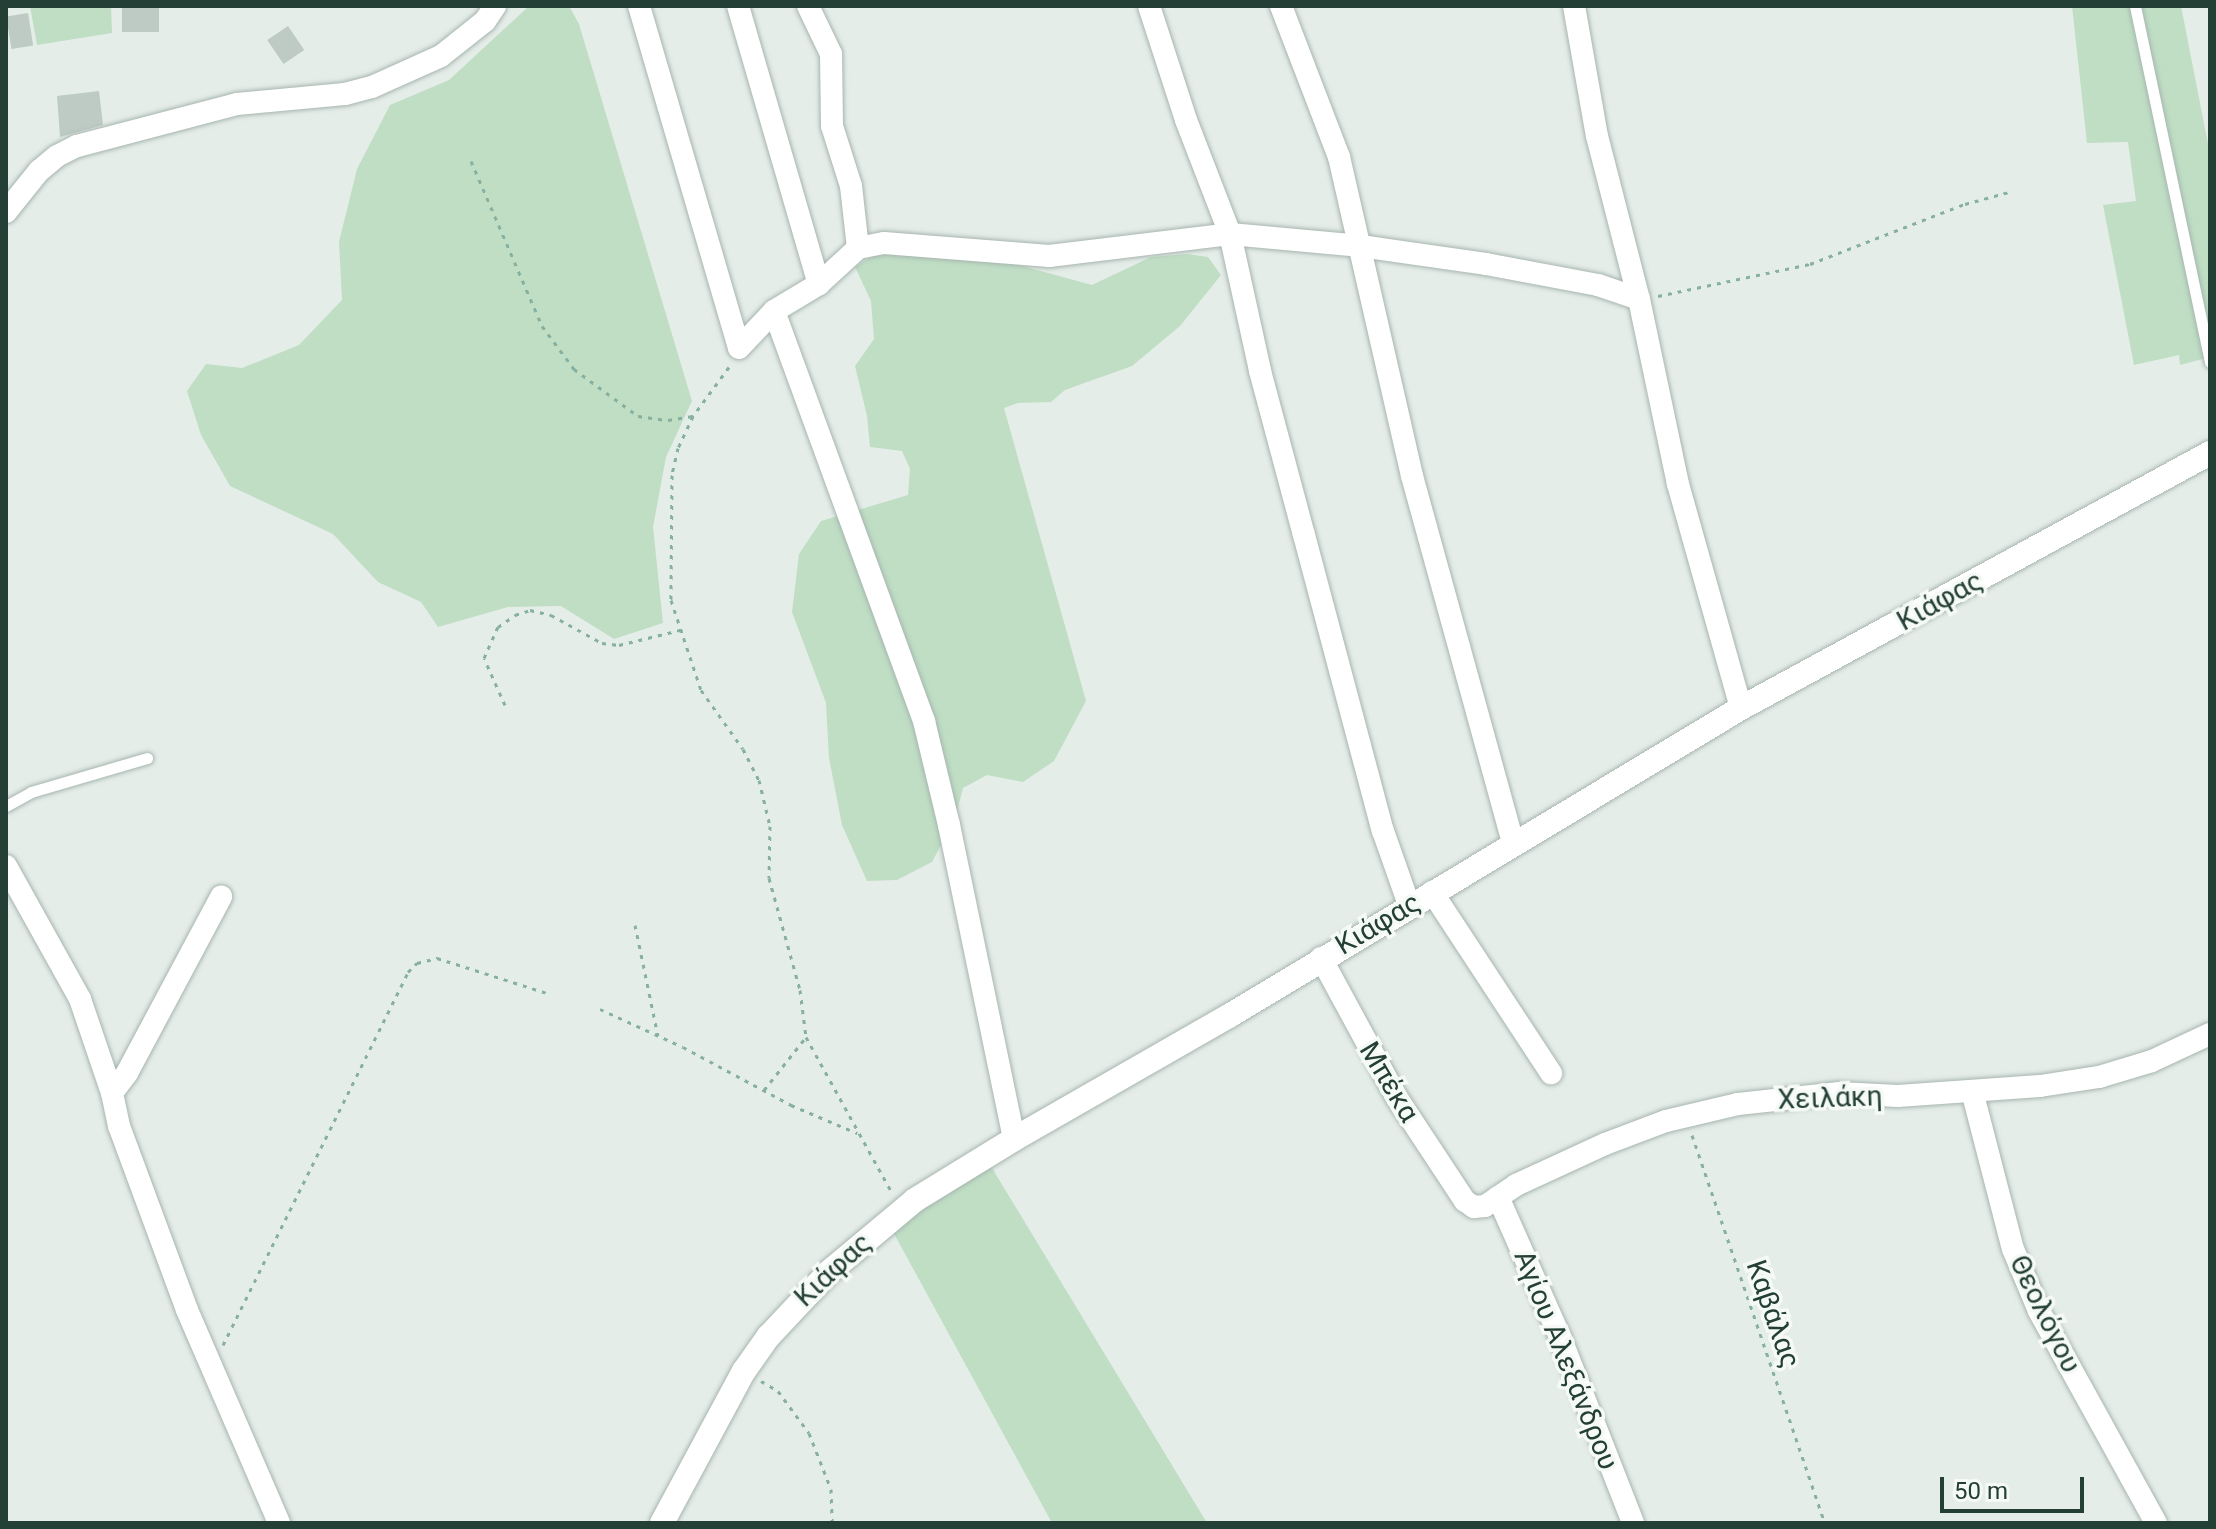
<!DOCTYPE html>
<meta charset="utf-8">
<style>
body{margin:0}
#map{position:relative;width:2216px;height:1529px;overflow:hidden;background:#e5ede9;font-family:Roboto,sans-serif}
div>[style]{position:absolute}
.green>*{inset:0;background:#bfdec4}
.building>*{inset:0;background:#bdcbc4;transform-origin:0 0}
.path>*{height:3px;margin-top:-1.5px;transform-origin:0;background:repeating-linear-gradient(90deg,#86b09f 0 4px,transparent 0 10px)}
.roads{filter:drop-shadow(0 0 2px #a7b5af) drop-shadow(0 0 2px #a7b5af)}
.service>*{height:11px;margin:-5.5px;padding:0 5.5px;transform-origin:5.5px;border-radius:5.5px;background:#fff}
.minor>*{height:22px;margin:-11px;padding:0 11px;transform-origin:11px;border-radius:11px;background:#fff}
.tertiary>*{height:24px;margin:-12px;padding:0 12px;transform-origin:12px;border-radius:12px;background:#fff}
span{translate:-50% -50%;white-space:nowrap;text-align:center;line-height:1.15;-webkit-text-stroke:7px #f5faf7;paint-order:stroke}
.street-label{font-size:28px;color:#243f35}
.frame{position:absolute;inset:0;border:8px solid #243f35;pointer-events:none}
.scale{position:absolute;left:1940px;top:1477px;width:144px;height:36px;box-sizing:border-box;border:4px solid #243f35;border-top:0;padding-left:10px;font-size:24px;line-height:28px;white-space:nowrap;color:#243f35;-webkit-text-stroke:6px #f5faf7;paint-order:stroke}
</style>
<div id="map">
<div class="green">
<i style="clip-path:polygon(30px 6px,111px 6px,112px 33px,37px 45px)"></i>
<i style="clip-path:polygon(529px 6px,569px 6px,579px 24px,692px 401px,666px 457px,653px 527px,663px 623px,614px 639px,561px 606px,508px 607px,438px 627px,421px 602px,378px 582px,333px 534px,230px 486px,201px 435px,187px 391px,206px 364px,242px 368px,299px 345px,342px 300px,339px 242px,357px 169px,390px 105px,449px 80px)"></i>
<i style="clip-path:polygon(2072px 6px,2181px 6px,2210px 154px,2210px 357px,2180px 365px,2179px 355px,2134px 365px,2103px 205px,2136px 201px,2128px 142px,2087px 143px)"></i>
<i style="clip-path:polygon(918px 252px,1000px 260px,1092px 285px,1151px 257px,1187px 254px,1208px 257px,1221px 275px,1180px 326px,1132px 366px,1065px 390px,1051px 402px,1018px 403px,1004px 408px,1086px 701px,1054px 761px,1023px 782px,987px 775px,963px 788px,955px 819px,932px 862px,897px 880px,867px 881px,842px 825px,829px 758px,826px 703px,792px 612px,799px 554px,821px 521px,908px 495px,910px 469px,902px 451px,870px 447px,867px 416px,855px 366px,874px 339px,871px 301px,855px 267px,872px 256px)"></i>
<i style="clip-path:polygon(989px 1163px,1207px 1523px,1052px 1523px,892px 1230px)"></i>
</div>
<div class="building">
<i style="left:122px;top:6px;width:37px;height:26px"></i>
<i style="left:28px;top:13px;width:33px;height:22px;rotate:81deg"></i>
<i style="left:288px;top:26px;width:29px;height:25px;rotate:56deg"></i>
<i style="clip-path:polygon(99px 91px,103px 125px,60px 137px,57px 96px)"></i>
</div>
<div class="path">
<i style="left:471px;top:161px;width:180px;rotate:66.7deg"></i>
<i style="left:542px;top:326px;width:54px;rotate:53.3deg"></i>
<i style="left:574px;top:369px;width:79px;rotate:36.3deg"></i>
<i style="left:638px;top:416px;width:30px;rotate:8deg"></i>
<i style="left:668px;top:420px;width:25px;rotate:-9deg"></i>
<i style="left:1658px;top:296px;width:155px;rotate:-11.9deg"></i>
<i style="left:1810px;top:264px;width:166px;rotate:-21.2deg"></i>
<i style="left:1965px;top:204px;width:46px;rotate:-15.3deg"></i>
<i style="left:729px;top:367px;width:61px;rotate:126.3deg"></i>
<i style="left:693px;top:416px;width:35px;rotate:115deg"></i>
<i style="left:678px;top:448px;width:28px;rotate:103deg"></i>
<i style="left:672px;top:475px;width:125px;rotate:90.5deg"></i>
<i style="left:671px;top:600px;width:95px;rotate:71.6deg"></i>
<i style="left:701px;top:690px;width:72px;rotate:54.6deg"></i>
<i style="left:743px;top:749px;width:35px;rotate:63deg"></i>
<i style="left:759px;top:780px;width:47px;rotate:76.6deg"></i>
<i style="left:770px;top:826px;width:52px;rotate:91.1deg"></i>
<i style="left:769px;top:878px;width:116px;rotate:74.5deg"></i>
<i style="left:800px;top:990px;width:47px;rotate:82.7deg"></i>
<i style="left:806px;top:1037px;width:178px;rotate:61.1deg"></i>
<i style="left:505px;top:705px;width:51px;rotate:-114.1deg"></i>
<i style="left:484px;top:658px;width:34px;rotate:-66deg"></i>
<i style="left:498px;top:627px;width:21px;rotate:-35deg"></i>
<i style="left:515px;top:615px;width:16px;rotate:-18deg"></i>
<i style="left:530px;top:610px;width:22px;rotate:13deg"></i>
<i style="left:551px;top:615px;width:58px;rotate:28.8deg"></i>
<i style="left:602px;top:643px;width:17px;rotate:7deg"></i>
<i style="left:619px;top:645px;width:63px;rotate:-13.8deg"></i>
<i style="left:635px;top:925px;width:113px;rotate:78.3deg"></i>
<i style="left:600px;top:1009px;width:91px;rotate:24.6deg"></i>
<i style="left:683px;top:1047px;width:123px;rotate:28.2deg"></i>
<i style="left:791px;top:1105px;width:72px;rotate:23deg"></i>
<i style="left:764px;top:1090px;width:68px;rotate:-51.6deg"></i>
<i style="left:1692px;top:1135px;width:410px;rotate:71.1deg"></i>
<i style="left:223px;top:1345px;width:416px;rotate:-63.6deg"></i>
<i style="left:408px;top:972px;width:13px;rotate:-45deg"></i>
<i style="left:417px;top:963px;width:21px;rotate:-14deg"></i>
<i style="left:437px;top:958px;width:119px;rotate:17.7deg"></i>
<i style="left:761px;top:1381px;width:20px;rotate:30deg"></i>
<i style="left:778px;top:1391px;width:52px;rotate:53.6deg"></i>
<i style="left:809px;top:1433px;width:60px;rotate:68.6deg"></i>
<i style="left:831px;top:1489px;width:34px;rotate:88deg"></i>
</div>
<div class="roads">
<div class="service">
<i style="left:2135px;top:6px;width:364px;rotate:78.1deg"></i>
<i style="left:6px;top:806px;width:29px;rotate:-29deg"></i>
<i style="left:31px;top:792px;width:121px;rotate:-16.3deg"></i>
</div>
<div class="minor">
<i style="left:639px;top:6px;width:356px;rotate:73.7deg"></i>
<i style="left:739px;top:348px;width:51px;rotate:-46.6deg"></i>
<i style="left:774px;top:311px;width:437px;rotate:69.9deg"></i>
<i style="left:924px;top:721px;width:107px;rotate:76.5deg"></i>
<i style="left:949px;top:825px;width:321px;rotate:78.3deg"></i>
<i style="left:738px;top:6px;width:290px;rotate:73.8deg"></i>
<i style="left:819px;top:284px;width:52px;rotate:149deg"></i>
<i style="left:808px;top:6px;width:53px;rotate:64.4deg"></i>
<i style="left:831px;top:54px;width:72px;rotate:89.2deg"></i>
<i style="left:832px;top:126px;width:63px;rotate:72.4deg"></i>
<i style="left:851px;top:186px;width:62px;rotate:83.6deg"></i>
<i style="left:1149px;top:6px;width:120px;rotate:72deg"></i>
<i style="left:1186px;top:120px;width:122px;rotate:68.9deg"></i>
<i style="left:1230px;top:234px;width:140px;rotate:77.6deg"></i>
<i style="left:1260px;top:371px;width:170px;rotate:75deg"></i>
<i style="left:1304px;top:535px;width:306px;rotate:75.1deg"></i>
<i style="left:1383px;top:831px;width:78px;rotate:70.6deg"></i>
<i style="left:1281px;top:6px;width:162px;rotate:69deg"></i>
<i style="left:1339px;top:157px;width:327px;rotate:77.1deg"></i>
<i style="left:1412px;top:476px;width:380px;rotate:74.6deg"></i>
<i style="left:1574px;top:6px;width:132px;rotate:80deg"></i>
<i style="left:1597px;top:136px;width:168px;rotate:75.6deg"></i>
<i style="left:1639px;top:299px;width:189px;rotate:78.1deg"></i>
<i style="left:1678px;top:484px;width:233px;rotate:74.3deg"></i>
<i style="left:6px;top:212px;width:53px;rotate:-51.2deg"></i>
<i style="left:39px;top:171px;width:23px;rotate:-40deg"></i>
<i style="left:57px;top:156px;width:22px;rotate:-27deg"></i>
<i style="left:77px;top:146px;width:165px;rotate:-14.7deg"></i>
<i style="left:237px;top:104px;width:108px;rotate:-5.3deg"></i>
<i style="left:345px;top:94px;width:28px;rotate:-15deg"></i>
<i style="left:372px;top:87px;width:76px;rotate:-24.2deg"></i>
<i style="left:441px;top:56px;width:56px;rotate:-38.5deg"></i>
<i style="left:485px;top:21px;width:18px;rotate:-56deg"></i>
<i style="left:819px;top:284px;width:53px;rotate:-42.7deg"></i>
<i style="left:858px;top:248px;width:26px;rotate:-11deg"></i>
<i style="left:884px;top:243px;width:166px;rotate:4.5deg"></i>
<i style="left:1049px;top:256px;width:182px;rotate:-6.9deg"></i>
<i style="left:1230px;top:234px;width:132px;rotate:5.2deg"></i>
<i style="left:1361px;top:246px;width:126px;rotate:8.2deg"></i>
<i style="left:1486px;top:264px;width:114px;rotate:10.6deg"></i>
<i style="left:1598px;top:285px;width:43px;rotate:18.9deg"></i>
<i style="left:6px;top:866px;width:152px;rotate:60.9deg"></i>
<i style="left:80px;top:999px;width:99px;rotate:71.2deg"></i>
<i style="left:112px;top:1093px;width:34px;rotate:78deg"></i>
<i style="left:119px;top:1126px;width:196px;rotate:69.7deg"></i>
<i style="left:187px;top:1310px;width:232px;rotate:66.6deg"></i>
<i style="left:1432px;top:892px;width:217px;rotate:56.7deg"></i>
<i style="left:1321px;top:958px;width:159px;rotate:61.5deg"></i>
<i style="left:1397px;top:1098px;width:123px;rotate:56.6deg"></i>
<i style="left:1465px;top:1201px;width:11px;rotate:34deg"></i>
<i style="left:1474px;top:1207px;width:11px;rotate:-5deg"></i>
<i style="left:1485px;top:1206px;width:37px;rotate:-34deg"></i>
<i style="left:1516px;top:1185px;width:98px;rotate:-24.7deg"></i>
<i style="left:1605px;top:1144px;width:65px;rotate:-20.7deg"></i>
<i style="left:1666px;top:1121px;width:74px;rotate:-13.3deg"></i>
<i style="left:1738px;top:1104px;width:102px;rotate:-6.2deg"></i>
<i style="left:1839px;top:1093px;width:59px;rotate:2.9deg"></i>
<i style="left:1898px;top:1096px;width:142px;rotate:-4deg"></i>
<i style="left:2040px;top:1086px;width:60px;rotate:-8.7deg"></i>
<i style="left:2099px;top:1077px;width:55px;rotate:-16.8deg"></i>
<i style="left:2152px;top:1061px;width:64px;rotate:-25deg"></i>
<i style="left:1972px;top:1091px;width:163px;rotate:75.5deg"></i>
<i style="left:2013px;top:1249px;width:67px;rotate:67.2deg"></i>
<i style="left:2039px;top:1311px;width:242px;rotate:61.1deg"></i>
<i style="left:112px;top:1093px;width:25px;rotate:-53deg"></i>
<i style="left:127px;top:1073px;width:200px;rotate:-61.9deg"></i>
<i style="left:1498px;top:1197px;width:155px;rotate:66.1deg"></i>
<i style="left:1561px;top:1339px;width:198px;rotate:68.6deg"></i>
</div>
<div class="tertiary">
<i style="left:662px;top:1523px;width:173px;rotate:-61.7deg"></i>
<i style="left:744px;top:1371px;width:42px;rotate:-54.8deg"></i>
<i style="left:768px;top:1337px;width:89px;rotate:-46.8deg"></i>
<i style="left:829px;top:1272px;width:112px;rotate:-39.9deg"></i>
<i style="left:915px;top:1200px;width:116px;rotate:-31.6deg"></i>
<i style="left:1014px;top:1139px;width:248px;rotate:-29.8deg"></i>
<i style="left:1229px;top:1016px;width:598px;rotate:-31.03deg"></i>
<i style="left:1741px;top:708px;width:534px;rotate:-28.53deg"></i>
</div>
</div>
<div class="street-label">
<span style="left:1940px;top:601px;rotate:-29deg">Κιάφας</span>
<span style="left:1378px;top:924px;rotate:-31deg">Κιάφας</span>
<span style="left:1389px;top:1082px;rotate:59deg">Μπέκα</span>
<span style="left:1830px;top:1098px;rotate:-2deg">Χειλάκη</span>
<span style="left:833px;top:1270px;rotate:-43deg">Κιάφας</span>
<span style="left:1773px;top:1314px;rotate:71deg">Καβάλας</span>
<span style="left:2045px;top:1314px;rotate:64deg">Θεολόγου</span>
<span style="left:1566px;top:1360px;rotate:68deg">Αγίου Αλεξάνδρου</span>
</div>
<div class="frame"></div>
<div class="scale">50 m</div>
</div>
